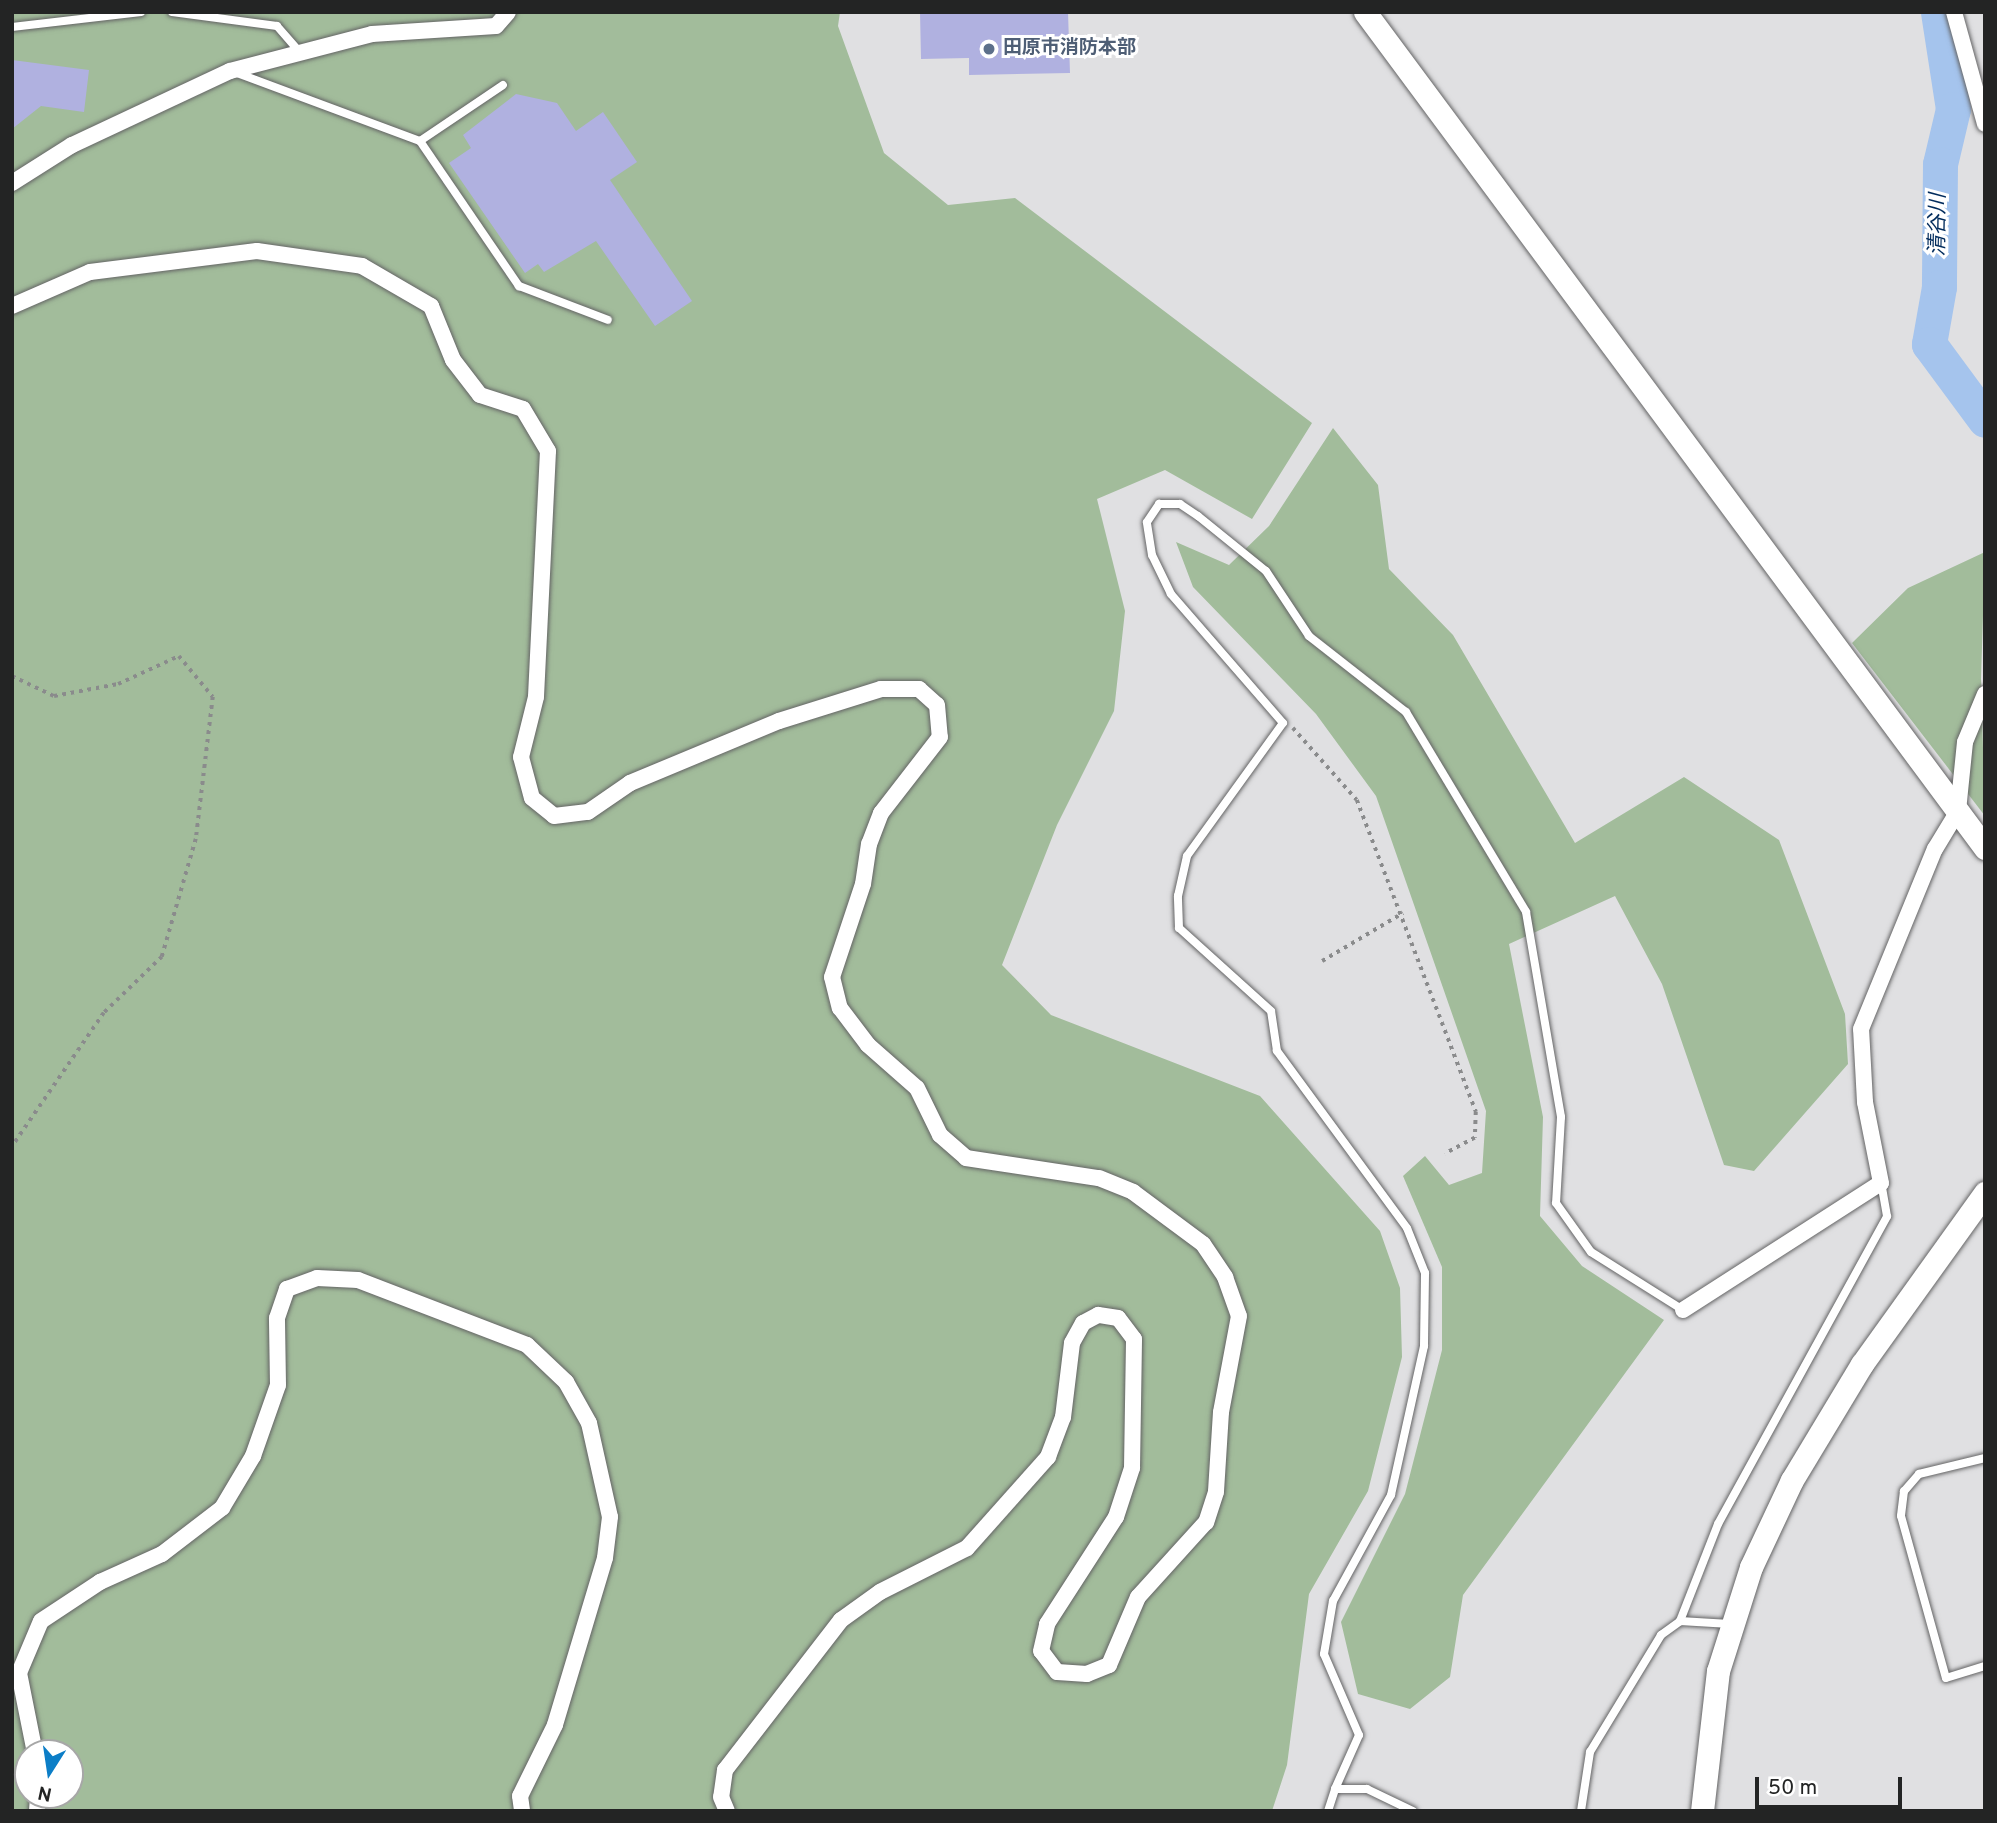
<!DOCTYPE html>
<meta charset="utf-8">
<style>
body{margin:0}
#map{position:relative;width:1997px;height:1823px;overflow:hidden;background:#e0e0e2;font-family:Overpass,"Noto Sans JP",sans-serif}
div>[style]{position:absolute}
.green>*{inset:0;background:#a2bc9b}
.river>*{height:35px;margin:-17.5px;padding:0 17.5px;transform-origin:17.5px;border-radius:17.5px;background:#a5c4ed}
.building>*{inset:0;background:#b0b1e0}
.path>*{height:3.5px;margin-top:-1.75px;transform-origin:0;background:repeating-linear-gradient(90deg,#8a8b8c 0 3.5px,transparent 0 8.5px)}
.roads{filter:drop-shadow(0 0 2px #646465) drop-shadow(0 0 2px #646465)}
.lane>*{height:8px;margin:-4px;padding:0 4px;transform-origin:4px;border-radius:4px;background:#fff}
.street>*{height:16px;margin:-8px;padding:0 8px;transform-origin:8px;border-radius:8px;background:#fff}
.secondary>*{height:23px;margin:-11.5px;padding:0 11.5px;transform-origin:11.5px;border-radius:11.5px;background:#fff}
.dots>*{width:19px;height:19px;translate:-50% -50%;box-sizing:border-box;border:4px solid #fff;border-radius:50%}
span{translate:-50% -50%;white-space:nowrap;text-align:center;line-height:1.15;-webkit-text-stroke:6px #fff;paint-order:stroke}
.service-label{font-size:19px;color:#4e5e75;font-weight:700}
.left{translate:0 -50%;text-align:left}
.water-label{font-size:21px;color:#012b5c;font-style:italic}
.frame{position:absolute;inset:0;border:14px solid #232424;pointer-events:none}
.north{position:absolute;left:14px;top:1739px;width:70px;height:70px;box-sizing:border-box;background:#fff;border:2px solid #a7a7a7;border-radius:50%;rotate:192deg;font-size:19px;font-weight:700;line-height:28px;text-align:center;color:#232424}
.north::after{content:'';display:block;margin:auto;width:24px;height:32px;background:#0c7ec7;clip-path:polygon(50% 0,100% 100%,50% 72%,0 100%)}
.scale{position:absolute;left:1755px;top:1777px;width:147px;height:32px;box-sizing:border-box;border:4px solid #232424;border-top:0;padding-left:9px;font-size:21px;line-height:24px;white-space:nowrap;color:#232424;-webkit-text-stroke:5px #fff;paint-order:stroke}
</style>
<div id="map">
<div class="green">
<i style="clip-path:polygon(evenodd,12px 12px,840px 12px,838px 26px,884px 153px,948px 205px,1015px 198px,1312px 423px,1252px 519px,1165px 470px,1097px 499px,1125px 611px,1114px 711px,1057px 825px,1002px 965px,1051px 1015px,1260px 1096px,1380px 1231px,1400px 1288px,1402px 1357px,1368px 1491px,1309px 1594px,1287px 1765px,1272px 1811px,12px 1811px,12px 12px,28px 1753px,70px 1753px,70px 1795px,28px 1795px,28px 1753px)"></i>
<i style="clip-path:polygon(1333px 428px,1378px 485px,1389px 569px,1453px 635px,1575px 843px,1684px 777px,1779px 840px,1845px 1014px,1848px 1064px,1754px 1171px,1724px 1165px,1662px 984px,1615px 896px,1509px 944px,1543px 1117px,1540px 1216px,1582px 1266px,1664px 1320px,1463px 1595px,1450px 1677px,1410px 1709px,1358px 1694px,1341px 1622px,1405px 1494px,1442px 1350px,1442px 1267px,1403px 1176px,1425px 1156px,1449px 1185px,1482px 1173px,1486px 1111px,1376px 796px,1316px 714px,1193px 587px,1176px 542px,1229px 565px,1269px 526px)"></i>
<i style="clip-path:polygon(1985px 552px,1981px 679px,1985px 816px,1852px 643px,1908px 588px)"></i>
</div>
<div class="river">
<i style="left:1938px;top:12px;width:98px;rotate:81.2deg"></i>
<i style="left:1953px;top:109px;width:57px;rotate:103.3deg"></i>
<i style="left:1940px;top:164px;width:123px;rotate:90.5deg"></i>
<i style="left:1939px;top:287px;width:58px;rotate:100deg"></i>
<i style="left:1929px;top:344px;width:94px;rotate:53.6deg"></i>
</div>
<div class="building">
<i style="clip-path:polygon(920px 12px,1068px 12px,1070px 73px,969px 75px,969px 58px,921px 59px)"></i>
<i style="clip-path:polygon(12px 60px,89px 70px,84px 112px,41px 106px,12px 129px)"></i>
<i style="clip-path:polygon(516px 94px,557px 103px,576px 131px,603px 112px,637px 162px,610px 180px,692px 301px,655px 326px,596px 241px,544px 272px,538px 264px,525px 273px,449px 163px,471px 148px,463px 135px)"></i>
</div>
<div class="path">
<i style="left:12px;top:676px;width:47px;rotate:25.5deg"></i>
<i style="left:54px;top:696px;width:65px;rotate:-10.6deg"></i>
<i style="left:118px;top:684px;width:67px;rotate:-24.7deg"></i>
<i style="left:179px;top:656px;width:53px;rotate:50.3deg"></i>
<i style="left:213px;top:697px;width:143px;rotate:96.8deg"></i>
<i style="left:196px;top:839px;width:123px;rotate:106.1deg"></i>
<i style="left:162px;top:957px;width:81px;rotate:136deg"></i>
<i style="left:104px;top:1013px;width:163px;rotate:124.5deg"></i>
<i style="left:1293px;top:728px;width:96px;rotate:48.4deg"></i>
<i style="left:1357px;top:800px;width:334px;rotate:69.1deg"></i>
<i style="left:1476px;top:1112px;width:26px;rotate:92deg"></i>
<i style="left:1475px;top:1138px;width:34px;rotate:152deg"></i>
<i style="left:1322px;top:961px;width:94px;rotate:-30.7deg"></i>
</div>
<div class="roads">
<div class="lane">
<i style="left:172px;top:12px;width:106px;rotate:7.6deg"></i>
<i style="left:277px;top:26px;width:33px;rotate:49deg"></i>
<i style="left:12px;top:27px;width:130px;rotate:-6.6deg"></i>
<i style="left:237px;top:73px;width:195px;rotate:20.4deg"></i>
<i style="left:420px;top:141px;width:100px;rotate:-34deg"></i>
<i style="left:420px;top:141px;width:176px;rotate:55.7deg"></i>
<i style="left:519px;top:286px;width:95px;rotate:20.9deg"></i>
<i style="left:1985px;top:1458px;width:68px;rotate:166.4deg"></i>
<i style="left:1919px;top:1474px;width:23px;rotate:131deg"></i>
<i style="left:1904px;top:1491px;width:25px;rotate:97deg"></i>
<i style="left:1901px;top:1516px;width:168px;rotate:74.5deg"></i>
<i style="left:1946px;top:1678px;width:41px;rotate:-17.1deg"></i>
<i style="left:1680px;top:1621px;width:104px;rotate:-68.6deg"></i>
<i style="left:1718px;top:1524px;width:351px;rotate:-61.2deg"></i>
<i style="left:1887px;top:1216px;width:34px;rotate:-100deg"></i>
<i style="left:1335px;top:1789px;width:59px;rotate:-66deg"></i>
<i style="left:1359px;top:1735px;width:88px;rotate:-113.4deg"></i>
<i style="left:1324px;top:1654px;width:54px;rotate:-80.4deg"></i>
<i style="left:1333px;top:1601px;width:121px;rotate:-61.3deg"></i>
<i style="left:1391px;top:1495px;width:153px;rotate:-77.5deg"></i>
<i style="left:1424px;top:1346px;width:73px;rotate:-89.2deg"></i>
<i style="left:1425px;top:1273px;width:48px;rotate:-111.8deg"></i>
<i style="left:1407px;top:1228px;width:220px;rotate:-126.3deg"></i>
<i style="left:1277px;top:1051px;width:40px;rotate:-98.5deg"></i>
<i style="left:1271px;top:1011px;width:124px;rotate:-137.9deg"></i>
<i style="left:1179px;top:928px;width:32px;rotate:-92deg"></i>
<i style="left:1178px;top:896px;width:41px;rotate:-77.3deg"></i>
<i style="left:1187px;top:856px;width:164px;rotate:-54.2deg"></i>
<i style="left:1283px;top:723px;width:171px;rotate:-131deg"></i>
<i style="left:1171px;top:594px;width:43px;rotate:-116deg"></i>
<i style="left:1152px;top:555px;width:33px;rotate:-99deg"></i>
<i style="left:1147px;top:522px;width:22px;rotate:-56deg"></i>
<i style="left:1159px;top:504px;width:21px"></i>
<i style="left:1180px;top:504px;width:22px;rotate:34deg"></i>
<i style="left:1198px;top:516px;width:87px;rotate:39deg"></i>
<i style="left:1266px;top:571px;width:78px;rotate:56.5deg"></i>
<i style="left:1309px;top:636px;width:123px;rotate:38.1deg"></i>
<i style="left:1406px;top:712px;width:233px;rotate:59deg"></i>
<i style="left:1526px;top:912px;width:208px;rotate:80.3deg"></i>
<i style="left:1561px;top:1117px;width:86px;rotate:93.3deg"></i>
<i style="left:1556px;top:1203px;width:60px;rotate:54.5deg"></i>
<i style="left:1591px;top:1252px;width:109px;rotate:32.2deg"></i>
<i style="left:1328px;top:1811px;width:23px;rotate:-72deg"></i>
<i style="left:1335px;top:1789px;width:32px"></i>
<i style="left:1367px;top:1789px;width:51px;rotate:25.6deg"></i>
<i style="left:1581px;top:1811px;width:60px;rotate:-81.3deg"></i>
<i style="left:1590px;top:1752px;width:137px;rotate:-58.7deg"></i>
<i style="left:1661px;top:1635px;width:24px;rotate:-36deg"></i>
<i style="left:1680px;top:1621px;width:50px;rotate:3.4deg"></i>
</div>
<div class="street">
<i style="left:1954px;top:12px;width:116px;rotate:74.5deg"></i>
<i style="left:12px;top:183px;width:71px;rotate:-32.3deg"></i>
<i style="left:72px;top:145px;width:174px;rotate:-25.1deg"></i>
<i style="left:230px;top:71px;width:147px;rotate:-14.6deg"></i>
<i style="left:372px;top:34px;width:124px;rotate:-3.7deg"></i>
<i style="left:496px;top:26px;width:18px;rotate:-49deg"></i>
<i style="left:12px;top:306px;width:85px;rotate:-23.6deg"></i>
<i style="left:90px;top:272px;width:168px;rotate:-7.2deg"></i>
<i style="left:257px;top:251px;width:106px;rotate:8.1deg"></i>
<i style="left:362px;top:266px;width:80px;rotate:30.1deg"></i>
<i style="left:431px;top:306px;width:58px;rotate:67.8deg"></i>
<i style="left:453px;top:360px;width:44px;rotate:52.4deg"></i>
<i style="left:480px;top:395px;width:45px;rotate:18deg"></i>
<i style="left:523px;top:409px;width:49px;rotate:59.2deg"></i>
<i style="left:548px;top:451px;width:246px;rotate:92.8deg"></i>
<i style="left:536px;top:697px;width:62px;rotate:104deg"></i>
<i style="left:521px;top:757px;width:42px;rotate:75deg"></i>
<i style="left:532px;top:798px;width:28px;rotate:39deg"></i>
<i style="left:554px;top:816px;width:34px;rotate:-7deg"></i>
<i style="left:588px;top:812px;width:51px;rotate:-34.6deg"></i>
<i style="left:630px;top:783px;width:161px;rotate:-22.6deg"></i>
<i style="left:779px;top:721px;width:107px;rotate:-17.4deg"></i>
<i style="left:881px;top:689px;width:38px"></i>
<i style="left:919px;top:689px;width:24px;rotate:42deg"></i>
<i style="left:937px;top:705px;width:32px;rotate:85deg"></i>
<i style="left:940px;top:737px;width:96px;rotate:127.8deg"></i>
<i style="left:881px;top:813px;width:33px;rotate:111deg"></i>
<i style="left:869px;top:844px;width:40px;rotate:98.5deg"></i>
<i style="left:863px;top:884px;width:98px;rotate:108.4deg"></i>
<i style="left:832px;top:977px;width:32px;rotate:76deg"></i>
<i style="left:840px;top:1008px;width:46px;rotate:52.9deg"></i>
<i style="left:868px;top:1045px;width:65px;rotate:41.3deg"></i>
<i style="left:917px;top:1088px;width:52px;rotate:63.9deg"></i>
<i style="left:940px;top:1135px;width:35px;rotate:41deg"></i>
<i style="left:966px;top:1158px;width:134px;rotate:8.6deg"></i>
<i style="left:1099px;top:1178px;width:37px;rotate:22deg"></i>
<i style="left:1133px;top:1192px;width:87px;rotate:36.6deg"></i>
<i style="left:1203px;top:1244px;width:40px;rotate:56deg"></i>
<i style="left:1225px;top:1277px;width:41px;rotate:70.3deg"></i>
<i style="left:1239px;top:1316px;width:98px;rotate:100.6deg"></i>
<i style="left:1221px;top:1412px;width:80px;rotate:93.6deg"></i>
<i style="left:1216px;top:1492px;width:32px;rotate:108deg"></i>
<i style="left:1206px;top:1522px;width:101px;rotate:132.2deg"></i>
<i style="left:1138px;top:1597px;width:74px;rotate:113.1deg"></i>
<i style="left:1109px;top:1665px;width:24px;rotate:158deg"></i>
<i style="left:1087px;top:1674px;width:30px;rotate:-176deg"></i>
<i style="left:1057px;top:1672px;width:26px;rotate:-127deg"></i>
<i style="left:1041px;top:1651px;width:28px;rotate:-77deg"></i>
<i style="left:1047px;top:1624px;width:127px;rotate:-57.2deg"></i>
<i style="left:1116px;top:1517px;width:52px;rotate:-71.9deg"></i>
<i style="left:1132px;top:1468px;width:129px;rotate:-89.1deg"></i>
<i style="left:1134px;top:1339px;width:26px;rotate:-127deg"></i>
<i style="left:1118px;top:1318px;width:20px;rotate:-171deg"></i>
<i style="left:1098px;top:1315px;width:17px;rotate:152deg"></i>
<i style="left:1083px;top:1323px;width:23px;rotate:119deg"></i>
<i style="left:1072px;top:1343px;width:75px;rotate:96.9deg"></i>
<i style="left:1063px;top:1417px;width:43px;rotate:110.6deg"></i>
<i style="left:1048px;top:1457px;width:122px;rotate:131.7deg"></i>
<i style="left:967px;top:1548px;width:97px;rotate:153.2deg"></i>
<i style="left:880px;top:1592px;width:48px;rotate:144.3deg"></i>
<i style="left:841px;top:1620px;width:190px;rotate:127.7deg"></i>
<i style="left:725px;top:1770px;width:27px;rotate:98deg"></i>
<i style="left:721px;top:1797px;width:15px;rotate:67deg"></i>
<i style="left:1683px;top:1310px;width:235px;rotate:-32.7deg"></i>
<i style="left:1881px;top:1183px;width:83px;rotate:-101.2deg"></i>
<i style="left:1865px;top:1102px;width:73px;rotate:-93.1deg"></i>
<i style="left:1861px;top:1029px;width:195px;rotate:-67.7deg"></i>
<i style="left:1935px;top:849px;width:44px;rotate:-58.8deg"></i>
<i style="left:1958px;top:811px;width:69px;rotate:-84.2deg"></i>
<i style="left:1965px;top:742px;width:52px;rotate:-67.4deg"></i>
<i style="left:35px;top:1753px;width:82px;rotate:-101.3deg"></i>
<i style="left:19px;top:1673px;width:56px;rotate:-67.1deg"></i>
<i style="left:41px;top:1621px;width:71px;rotate:-33.5deg"></i>
<i style="left:100px;top:1582px;width:68px;rotate:-24.3deg"></i>
<i style="left:162px;top:1554px;width:76px;rotate:-37.5deg"></i>
<i style="left:222px;top:1508px;width:61px;rotate:-59.2deg"></i>
<i style="left:253px;top:1456px;width:75px;rotate:-70.6deg"></i>
<i style="left:278px;top:1385px;width:67px;rotate:-90.9deg"></i>
<i style="left:277px;top:1318px;width:31px;rotate:-71deg"></i>
<i style="left:287px;top:1289px;width:32px;rotate:-20deg"></i>
<i style="left:317px;top:1278px;width:41px;rotate:2.8deg"></i>
<i style="left:358px;top:1280px;width:181px;rotate:21deg"></i>
<i style="left:527px;top:1345px;width:54px;rotate:43.5deg"></i>
<i style="left:566px;top:1382px;width:47px;rotate:60.7deg"></i>
<i style="left:589px;top:1423px;width:96px;rotate:77.4deg"></i>
<i style="left:610px;top:1517px;width:41px;rotate:97deg"></i>
<i style="left:605px;top:1558px;width:174px;rotate:106.7deg"></i>
<i style="left:555px;top:1725px;width:79px;rotate:116.2deg"></i>
<i style="left:520px;top:1796px;width:15px;rotate:82deg"></i>
<i style="left:37px;top:1811px;width:16px;rotate:-86deg"></i>
</div>
<div class="secondary">
<i style="left:1365px;top:12px;width:1041px;rotate:53.44deg"></i>
<i style="left:1702px;top:1811px;width:141px;rotate:-83.5deg"></i>
<i style="left:1718px;top:1671px;width:109px;rotate:-72.4deg"></i>
<i style="left:1751px;top:1567px;width:96px;rotate:-64.8deg"></i>
<i style="left:1792px;top:1480px;width:135px;rotate:-58.9deg"></i>
<i style="left:1862px;top:1364px;width:211px;rotate:-54.3deg"></i>
</div>
</div>
<div class="dots">
<i style="left:989px;top:49px;background:#5c6f8a"></i>
</div>
<div class="service-label">
<span class="left" style="left:1003px;top:49px">田原市消防本部</span>
</div>
<div class="water-label">
<span style="left:1939px;top:225px;rotate:-89deg">清谷川</span>
</div>
<div class="frame"></div>
<div class="north">N</div>
<div class="scale">50 m</div>
</div>
